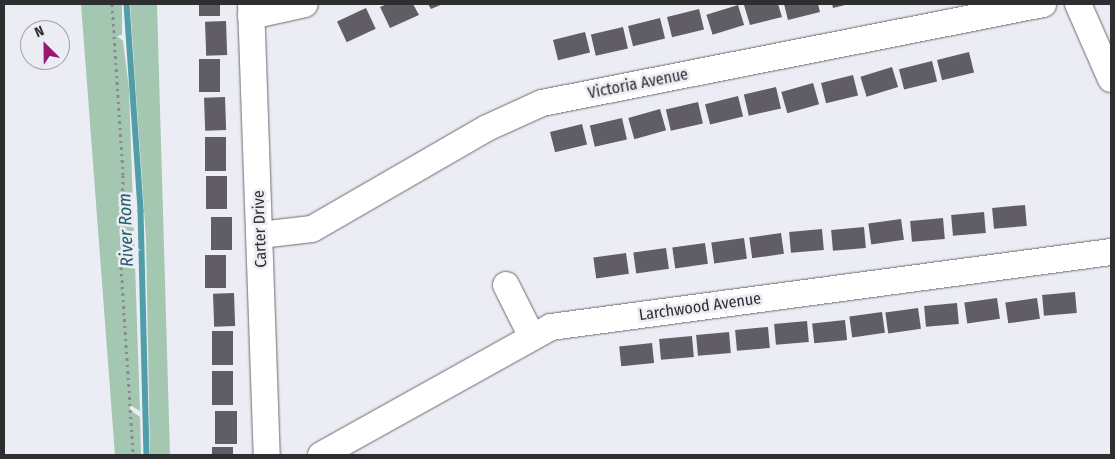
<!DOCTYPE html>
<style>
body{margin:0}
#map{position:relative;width:1115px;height:459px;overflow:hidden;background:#ecedf4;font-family:"Fira Sans Condensed",sans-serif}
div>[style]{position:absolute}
.green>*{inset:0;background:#a3c7b1}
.stream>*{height:5.5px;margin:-2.75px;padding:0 2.75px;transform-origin:2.75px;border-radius:2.75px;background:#519ea8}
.building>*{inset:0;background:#605e64;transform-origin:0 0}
.path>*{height:3px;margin-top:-1.5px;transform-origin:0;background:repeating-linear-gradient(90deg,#8a8b90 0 2.5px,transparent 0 6.5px)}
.roads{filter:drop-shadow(0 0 1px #6a6b71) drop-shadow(0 0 1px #6a6b71)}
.minor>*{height:26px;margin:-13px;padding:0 13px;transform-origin:13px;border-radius:13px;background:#fff}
span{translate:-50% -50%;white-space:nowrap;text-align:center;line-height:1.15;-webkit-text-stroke:5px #ecedf4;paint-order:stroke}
.street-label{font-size:16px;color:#2d2e30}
.water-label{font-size:18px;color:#216068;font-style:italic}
.frame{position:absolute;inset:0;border:5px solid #2d2e30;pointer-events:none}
.north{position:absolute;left:20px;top:20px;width:50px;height:50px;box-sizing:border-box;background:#ecedf4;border:1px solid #a0a1a6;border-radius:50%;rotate:337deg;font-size:14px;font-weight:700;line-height:20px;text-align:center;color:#2d2e30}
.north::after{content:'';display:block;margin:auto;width:18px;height:22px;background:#981971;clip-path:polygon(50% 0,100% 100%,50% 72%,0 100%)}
</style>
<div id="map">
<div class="green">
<i style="clip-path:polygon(81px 4px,122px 4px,122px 35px,117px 36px,123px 41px,129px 89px,140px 411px,130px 405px,130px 410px,140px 417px,141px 455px,115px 455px)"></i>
<i style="clip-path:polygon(130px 4px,157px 4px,170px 455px,150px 455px,146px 239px)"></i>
</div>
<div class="stream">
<i style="left:127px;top:4px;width:207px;rotate:86.1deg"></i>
<i style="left:141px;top:211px;width:244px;rotate:88.6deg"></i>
</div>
<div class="building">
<i style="left:199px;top:4px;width:21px;height:12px"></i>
<i style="clip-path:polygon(387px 4px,413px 4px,419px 15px,390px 28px,380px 7px)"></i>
<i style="clip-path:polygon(428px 4px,443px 4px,431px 9px)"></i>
<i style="clip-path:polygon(778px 4px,782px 17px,750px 25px,744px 5px)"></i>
<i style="clip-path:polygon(784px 4px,818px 4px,820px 12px,788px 20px)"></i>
<i style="clip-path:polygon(832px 4px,849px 4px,833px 8px)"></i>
<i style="left:738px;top:5px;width:21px;height:33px;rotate:73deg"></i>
<i style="left:366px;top:8px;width:23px;height:32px;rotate:65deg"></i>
<i style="left:699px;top:9px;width:21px;height:33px;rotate:76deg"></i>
<i style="left:660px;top:18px;width:21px;height:33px;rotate:76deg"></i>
<i style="left:226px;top:21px;width:34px;height:21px;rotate:88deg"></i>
<i style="left:623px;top:27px;width:22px;height:33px;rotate:77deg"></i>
<i style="left:585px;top:32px;width:21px;height:33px;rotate:76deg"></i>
<i style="left:969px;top:52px;width:21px;height:33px;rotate:76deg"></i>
<i style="left:199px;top:59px;width:21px;height:33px"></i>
<i style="left:932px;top:61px;width:21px;height:34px;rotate:76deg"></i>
<i style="left:892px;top:67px;width:21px;height:33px;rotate:73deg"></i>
<i style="left:853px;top:75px;width:21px;height:33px;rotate:76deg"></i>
<i style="left:813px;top:83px;width:22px;height:33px;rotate:74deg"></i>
<i style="left:776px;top:87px;width:22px;height:33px;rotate:77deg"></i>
<i style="left:738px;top:96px;width:21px;height:34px;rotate:76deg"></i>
<i style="left:225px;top:97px;width:33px;height:21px;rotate:88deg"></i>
<i style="left:698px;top:102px;width:22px;height:33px;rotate:77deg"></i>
<i style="left:660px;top:109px;width:22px;height:33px;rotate:74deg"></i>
<i style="left:622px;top:118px;width:22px;height:33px;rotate:77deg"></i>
<i style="left:582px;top:124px;width:21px;height:33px;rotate:76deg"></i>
<i style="left:205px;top:137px;width:21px;height:34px"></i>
<i style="left:227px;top:176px;width:33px;height:21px;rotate:90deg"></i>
<i style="left:1025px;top:205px;width:21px;height:33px;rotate:85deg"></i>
<i style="left:984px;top:212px;width:21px;height:33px;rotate:85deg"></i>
<i style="left:232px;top:217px;width:33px;height:21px;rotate:90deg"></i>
<i style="left:943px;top:218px;width:21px;height:33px;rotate:85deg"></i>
<i style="left:901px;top:219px;width:21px;height:33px;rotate:82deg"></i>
<i style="left:864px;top:227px;width:21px;height:33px;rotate:85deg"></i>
<i style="left:822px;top:229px;width:21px;height:33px;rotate:85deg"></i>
<i style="left:781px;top:233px;width:21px;height:32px;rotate:82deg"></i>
<i style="left:744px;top:238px;width:21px;height:33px;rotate:82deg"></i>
<i style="left:705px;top:243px;width:21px;height:33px;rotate:82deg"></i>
<i style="left:666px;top:248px;width:21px;height:33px;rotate:82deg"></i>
<i style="left:626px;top:253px;width:21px;height:33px;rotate:82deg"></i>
<i style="left:205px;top:255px;width:21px;height:33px"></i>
<i style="left:1075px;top:292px;width:21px;height:33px;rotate:85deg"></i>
<i style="left:234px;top:293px;width:33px;height:21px;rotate:88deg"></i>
<i style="left:997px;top:298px;width:21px;height:33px;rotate:82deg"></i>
<i style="left:1037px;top:298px;width:21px;height:32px;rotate:82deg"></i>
<i style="left:957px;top:303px;width:21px;height:33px;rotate:85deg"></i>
<i style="left:918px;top:308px;width:21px;height:33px;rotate:82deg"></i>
<i style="left:882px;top:312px;width:21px;height:33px;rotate:82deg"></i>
<i style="left:845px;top:320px;width:20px;height:33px;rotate:84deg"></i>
<i style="left:807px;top:321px;width:21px;height:33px;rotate:85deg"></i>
<i style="left:768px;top:327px;width:21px;height:33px;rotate:85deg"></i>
<i style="left:212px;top:331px;width:21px;height:34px"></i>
<i style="left:729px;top:332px;width:21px;height:33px;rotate:85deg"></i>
<i style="left:692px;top:336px;width:21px;height:33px;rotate:85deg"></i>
<i style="left:652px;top:343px;width:20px;height:33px;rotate:84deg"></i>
<i style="left:212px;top:371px;width:21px;height:34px"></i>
<i style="left:215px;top:411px;width:22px;height:33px"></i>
<i style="left:212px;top:447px;width:21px;height:8px"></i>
</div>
<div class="path">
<i style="left:112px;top:4px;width:171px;rotate:86.3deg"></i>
<i style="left:123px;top:175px;width:92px;rotate:91.2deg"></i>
<i style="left:121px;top:267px;width:188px;rotate:86.3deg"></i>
</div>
<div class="roads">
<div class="minor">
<i style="left:251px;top:4px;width:451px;rotate:88deg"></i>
<i style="left:1078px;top:4px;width:82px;rotate:66.3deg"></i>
<i style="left:251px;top:16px;width:55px;rotate:-12.5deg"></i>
<i style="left:260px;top:235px;width:52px;rotate:-6.6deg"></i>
<i style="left:312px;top:229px;width:202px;rotate:-30deg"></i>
<i style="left:487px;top:128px;width:60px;rotate:-24.4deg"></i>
<i style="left:542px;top:103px;width:511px;rotate:-11.18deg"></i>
<i style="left:506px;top:285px;width:58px;rotate:63.4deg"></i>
<i style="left:321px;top:455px;width:263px;rotate:-29.1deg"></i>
<i style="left:551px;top:327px;width:565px;rotate:-7.63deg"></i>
</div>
</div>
<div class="street-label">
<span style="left:638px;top:84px;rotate:-11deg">Victoria Avenue</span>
<span style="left:260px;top:229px;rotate:-92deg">Carter Drive</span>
<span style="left:700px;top:307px;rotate:-8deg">Larchwood Avenue</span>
</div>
<div class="water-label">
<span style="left:126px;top:230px;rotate:-92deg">River Rom</span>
</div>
<div class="frame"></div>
<div class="north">N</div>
</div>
